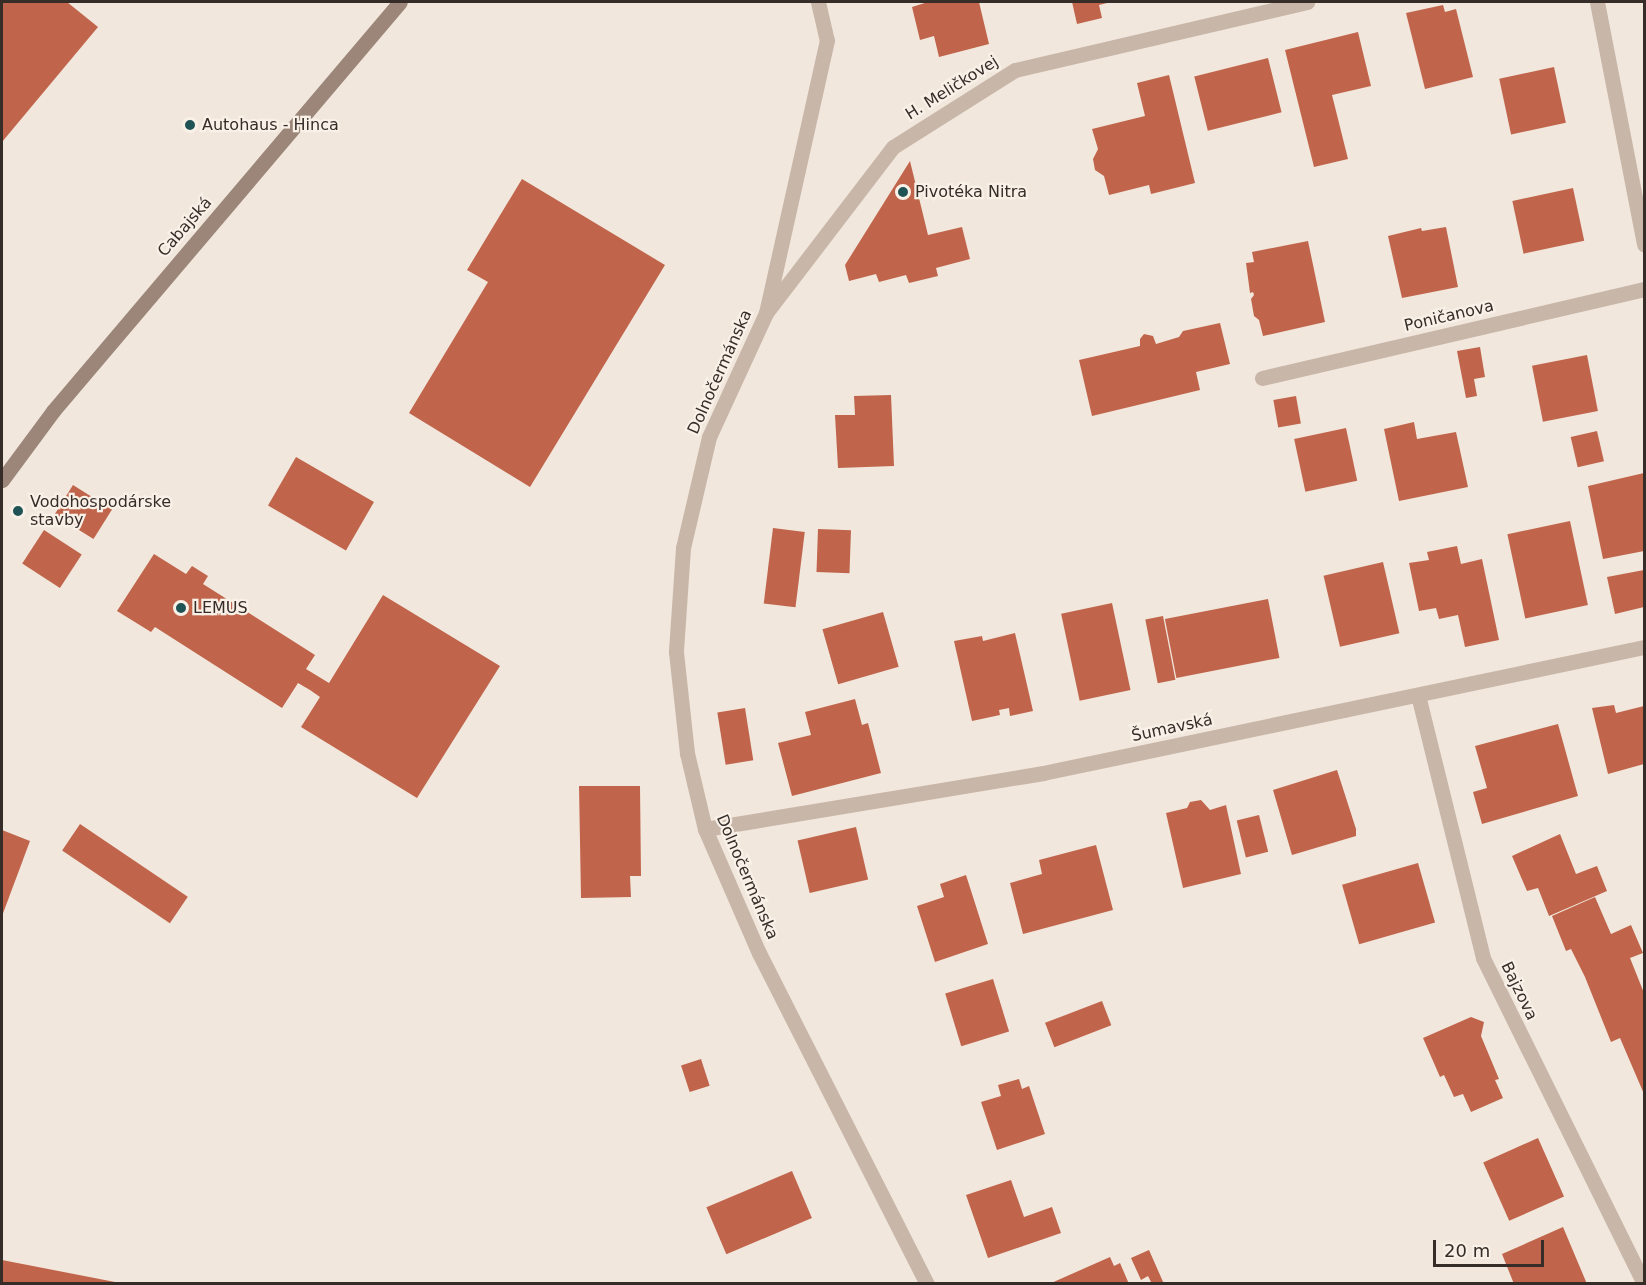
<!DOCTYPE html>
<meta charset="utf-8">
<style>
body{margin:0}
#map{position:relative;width:1646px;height:1285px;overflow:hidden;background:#f1e7dc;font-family:"DejaVu Sans",sans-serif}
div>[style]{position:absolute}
.building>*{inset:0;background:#c0654b;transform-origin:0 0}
.minor>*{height:15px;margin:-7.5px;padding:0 7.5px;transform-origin:7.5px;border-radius:7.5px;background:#c8b6a9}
.tertiary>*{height:15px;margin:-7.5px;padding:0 7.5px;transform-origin:7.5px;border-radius:7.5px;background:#c8b6a9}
.secondary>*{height:15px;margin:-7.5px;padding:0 7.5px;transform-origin:7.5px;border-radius:7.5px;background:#9c867a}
.dots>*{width:16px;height:16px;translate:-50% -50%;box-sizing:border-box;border:3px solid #f9f1e8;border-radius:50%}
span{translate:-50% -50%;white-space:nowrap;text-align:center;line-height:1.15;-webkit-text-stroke:4.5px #f9f1e8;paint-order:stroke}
.street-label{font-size:16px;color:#362c28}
.poi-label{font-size:16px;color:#362c28}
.left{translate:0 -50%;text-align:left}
.frame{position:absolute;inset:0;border:3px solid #362c28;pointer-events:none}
.scale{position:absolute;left:1433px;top:1240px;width:111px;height:27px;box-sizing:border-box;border:3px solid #362c28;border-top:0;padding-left:8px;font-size:18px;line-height:21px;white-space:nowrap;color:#362c28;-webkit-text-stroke:4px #f9f1e8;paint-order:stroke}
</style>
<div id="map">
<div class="building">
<i style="clip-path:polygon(2px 2px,67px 2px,98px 27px,2px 142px)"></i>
<i style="clip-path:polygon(928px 2px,979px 2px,989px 44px,939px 57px,934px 36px,920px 40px,912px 7px)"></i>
<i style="clip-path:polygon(1072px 2px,1111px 2px,1099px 5px,1102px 18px,1077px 24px)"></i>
<i style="clip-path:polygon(1443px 5px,1445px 12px,1456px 9px,1473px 77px,1425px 89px,1406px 13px)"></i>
<i style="clip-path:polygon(1358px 32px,1371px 86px,1332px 95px,1348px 159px,1314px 167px,1285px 50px)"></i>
<i style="left:1268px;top:58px;width:56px;height:76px;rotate:76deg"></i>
<i style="left:1554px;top:67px;width:57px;height:56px;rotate:78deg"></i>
<i style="clip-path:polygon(1169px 75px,1195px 183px,1151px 194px,1149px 185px,1109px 195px,1104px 176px,1095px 170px,1093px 159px,1098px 149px,1092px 129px,1145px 116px,1137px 83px)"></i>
<i style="clip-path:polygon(910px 161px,928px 235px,962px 227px,970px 259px,936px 268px,938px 276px,909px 283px,906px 275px,879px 282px,876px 274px,849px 281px,845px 265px)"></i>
<i style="clip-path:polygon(522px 179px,665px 265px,530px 487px,409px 413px,488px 282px,467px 270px)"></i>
<i style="left:1573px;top:188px;width:54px;height:62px;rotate:78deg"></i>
<i style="clip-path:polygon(1446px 227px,1458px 287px,1402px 298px,1388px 236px,1421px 228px,1422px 231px)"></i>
<i style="clip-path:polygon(1308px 241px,1325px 322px,1263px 336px,1259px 320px,1254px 316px,1251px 299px,1254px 295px,1253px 292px,1250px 293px,1246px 263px,1254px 262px,1252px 252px)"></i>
<i style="clip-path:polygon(1220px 323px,1230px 364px,1196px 372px,1200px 390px,1092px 416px,1079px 360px,1140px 346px,1140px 339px,1144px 334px,1153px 336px,1156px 344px,1179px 337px,1183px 331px)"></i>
<i style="clip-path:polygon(1480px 347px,1485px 377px,1474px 379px,1477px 396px,1466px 398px,1457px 351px)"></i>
<i style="left:1587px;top:355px;width:57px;height:56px;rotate:79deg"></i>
<i style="clip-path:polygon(891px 395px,894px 466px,838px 468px,835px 415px,855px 415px,854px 396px)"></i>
<i style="left:1296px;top:396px;width:28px;height:23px;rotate:80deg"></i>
<i style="clip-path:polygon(1414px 422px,1417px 439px,1456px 432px,1468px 487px,1399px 501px,1384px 429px)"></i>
<i style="left:1346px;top:428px;width:54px;height:53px;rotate:78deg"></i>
<i style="left:1597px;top:431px;width:31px;height:27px;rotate:77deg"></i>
<i style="left:296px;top:457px;width:90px;height:56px;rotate:30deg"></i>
<i style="clip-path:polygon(1644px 473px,1644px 551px,1603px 559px,1588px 486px)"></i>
<i style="left:73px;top:485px;width:46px;height:35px;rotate:32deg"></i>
<i style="left:1570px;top:521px;width:86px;height:64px;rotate:78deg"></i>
<i style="left:773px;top:528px;width:32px;height:76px;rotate:7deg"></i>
<i style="left:818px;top:529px;width:33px;height:43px;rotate:2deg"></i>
<i style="left:44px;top:530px;width:45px;height:40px;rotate:33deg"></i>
<i style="clip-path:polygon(1457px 546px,1461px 564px,1482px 559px,1499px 640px,1465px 647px,1458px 615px,1439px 619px,1436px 608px,1419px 611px,1409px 563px,1429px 560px,1427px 552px)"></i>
<i style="clip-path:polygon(154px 554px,186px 574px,192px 566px,208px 576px,203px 584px,315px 655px,306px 669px,329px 683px,383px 595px,500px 666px,417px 798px,301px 727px,320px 697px,310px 690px,298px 683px,282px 708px,155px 627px,151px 632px,117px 611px)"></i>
<i style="left:1383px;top:562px;width:73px;height:61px;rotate:77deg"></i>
<i style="clip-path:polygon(1644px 570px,1644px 607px,1615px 614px,1607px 577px)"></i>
<i style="left:1268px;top:599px;width:60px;height:105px;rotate:79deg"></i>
<i style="left:1112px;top:603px;width:89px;height:52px;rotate:78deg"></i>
<i style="left:883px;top:612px;width:57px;height:63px;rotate:74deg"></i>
<i style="left:1163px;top:616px;width:65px;height:18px;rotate:79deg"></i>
<i style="clip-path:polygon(1015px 633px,1033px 711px,1010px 716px,1009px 708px,999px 710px,1000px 715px,972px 721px,954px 641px,982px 636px,983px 641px)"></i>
<i style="clip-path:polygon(855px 699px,862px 725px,868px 723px,881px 773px,792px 796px,778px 743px,811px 735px,805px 712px)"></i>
<i style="clip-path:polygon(1614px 705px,1616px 713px,1644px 706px,1644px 764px,1608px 774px,1592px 708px)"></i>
<i style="left:745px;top:708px;width:53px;height:28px;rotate:81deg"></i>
<i style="clip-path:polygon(1558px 724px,1578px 796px,1482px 824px,1473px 792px,1487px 788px,1475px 746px)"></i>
<i style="clip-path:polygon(1337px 770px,1356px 829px,1356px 836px,1292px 855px,1273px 790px)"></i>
<i style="clip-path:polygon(579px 786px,640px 786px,641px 876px,630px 876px,631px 897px,581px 898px)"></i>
<i style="clip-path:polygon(1201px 800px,1210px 810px,1226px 805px,1241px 874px,1183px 888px,1166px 813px,1187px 808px,1190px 802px)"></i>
<i style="left:1259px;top:815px;width:38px;height:23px;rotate:76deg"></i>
<i style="left:80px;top:824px;width:130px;height:32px;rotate:34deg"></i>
<i style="left:856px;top:827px;width:54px;height:60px;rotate:77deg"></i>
<i style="clip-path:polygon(2px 830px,30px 841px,2px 916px)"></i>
<i style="clip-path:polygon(1560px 834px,1576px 874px,1597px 866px,1607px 891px,1549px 916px,1538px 888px,1527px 891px,1512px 856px)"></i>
<i style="clip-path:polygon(1096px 845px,1113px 910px,1023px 934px,1010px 883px,1042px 874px,1039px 860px)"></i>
<i style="left:1418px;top:863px;width:62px;height:79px;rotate:74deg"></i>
<i style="clip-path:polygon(966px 875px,988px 944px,935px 962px,917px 906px,944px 897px,940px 884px)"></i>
<i style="clip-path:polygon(1595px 897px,1611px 934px,1631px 925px,1643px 953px,1630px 958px,1644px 993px,1644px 1094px,1620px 1038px,1611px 1042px,1585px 977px,1571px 949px,1566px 951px,1552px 916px)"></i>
<i style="left:993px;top:979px;width:55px;height:50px;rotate:73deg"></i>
<i style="left:1102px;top:1001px;width:26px;height:61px;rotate:69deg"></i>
<i style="clip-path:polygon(1471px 1017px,1484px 1022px,1481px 1036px,1499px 1079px,1495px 1080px,1503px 1098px,1471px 1112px,1463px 1094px,1454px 1097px,1444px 1075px,1440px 1077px,1423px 1038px)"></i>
<i style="left:701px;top:1059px;width:28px;height:21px;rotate:72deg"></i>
<i style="clip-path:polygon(1019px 1079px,1022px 1089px,1029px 1086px,1045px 1134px,997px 1150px,981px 1102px,1001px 1096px,998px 1085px)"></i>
<i style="left:1538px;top:1138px;width:64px;height:60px;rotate:66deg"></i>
<i style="left:792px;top:1171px;width:51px;height:93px;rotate:67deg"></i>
<i style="clip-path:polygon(1011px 1180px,1024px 1217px,1052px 1207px,1061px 1233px,988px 1258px,966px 1195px)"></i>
<i style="clip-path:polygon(1563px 1227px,1587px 1284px,1514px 1284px,1502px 1254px)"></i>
<i style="clip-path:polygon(1149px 1250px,1164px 1284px,1152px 1284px,1148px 1276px,1141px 1280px,1131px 1258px)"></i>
<i style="clip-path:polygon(1110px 1257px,1114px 1266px,1120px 1263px,1129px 1284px,1049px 1284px)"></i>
<i style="clip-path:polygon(2px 1260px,115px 1282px,115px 1284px,2px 1284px)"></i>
</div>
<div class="minor">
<i style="left:1597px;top:2px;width:247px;rotate:79deg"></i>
<i style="left:766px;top:313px;width:209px;rotate:-52.6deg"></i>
<i style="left:893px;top:147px;width:144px;rotate:-32.3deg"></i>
<i style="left:1015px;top:70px;width:300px;rotate:-13.1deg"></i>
<i style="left:1262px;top:378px;width:392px;rotate:-13.1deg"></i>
<i style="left:1418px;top:695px;width:271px;rotate:76.1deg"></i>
<i style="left:1483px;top:958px;width:364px;rotate:63.7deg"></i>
<i style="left:705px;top:829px;width:343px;rotate:-9.4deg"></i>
<i style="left:1043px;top:773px;width:614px;rotate:-11.84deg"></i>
</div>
<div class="tertiary">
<i style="left:818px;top:2px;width:39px;rotate:77deg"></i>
<i style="left:827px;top:40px;width:280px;rotate:102.6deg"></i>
<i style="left:766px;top:313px;width:136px;rotate:114.7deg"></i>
<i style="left:709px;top:437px;width:114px;rotate:103.2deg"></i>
<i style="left:683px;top:548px;width:104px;rotate:93.9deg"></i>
<i style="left:676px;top:652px;width:102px;rotate:83.8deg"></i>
<i style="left:687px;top:753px;width:78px;rotate:76.7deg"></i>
<i style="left:705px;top:829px;width:135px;rotate:66.5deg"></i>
<i style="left:759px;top:953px;width:371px;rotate:63.1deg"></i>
</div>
<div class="secondary">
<i style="left:2px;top:480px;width:86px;rotate:-53.5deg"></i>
<i style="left:53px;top:411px;width:536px;rotate:-49.69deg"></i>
</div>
<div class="dots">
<i style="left:190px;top:125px;background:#205355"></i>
<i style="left:903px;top:192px;background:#205355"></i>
<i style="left:18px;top:511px;background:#205355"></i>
<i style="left:181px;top:608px;background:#205355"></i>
</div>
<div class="street-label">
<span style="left:952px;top:88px;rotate:-32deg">H. Meličkovej</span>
<span style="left:185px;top:227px;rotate:-49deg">Cabajská</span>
<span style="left:1449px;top:316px;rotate:-13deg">Poničanova</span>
<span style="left:720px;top:372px;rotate:-66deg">Dolnočermánska</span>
<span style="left:1172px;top:728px;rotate:-12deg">Šumavská</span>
<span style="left:747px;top:877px;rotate:67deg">Dolnočermánska</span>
<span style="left:1519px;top:991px;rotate:64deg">Bajzova</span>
</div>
<div class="poi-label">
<span class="left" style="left:202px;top:125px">Autohaus - Hinca</span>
<span class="left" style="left:915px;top:192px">Pivotéka Nitra</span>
<span class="left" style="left:30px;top:511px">Vodohospodárske<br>stavby</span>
<span class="left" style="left:193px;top:608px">LEMUS</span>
</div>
<div class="frame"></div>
<div class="scale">20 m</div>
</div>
